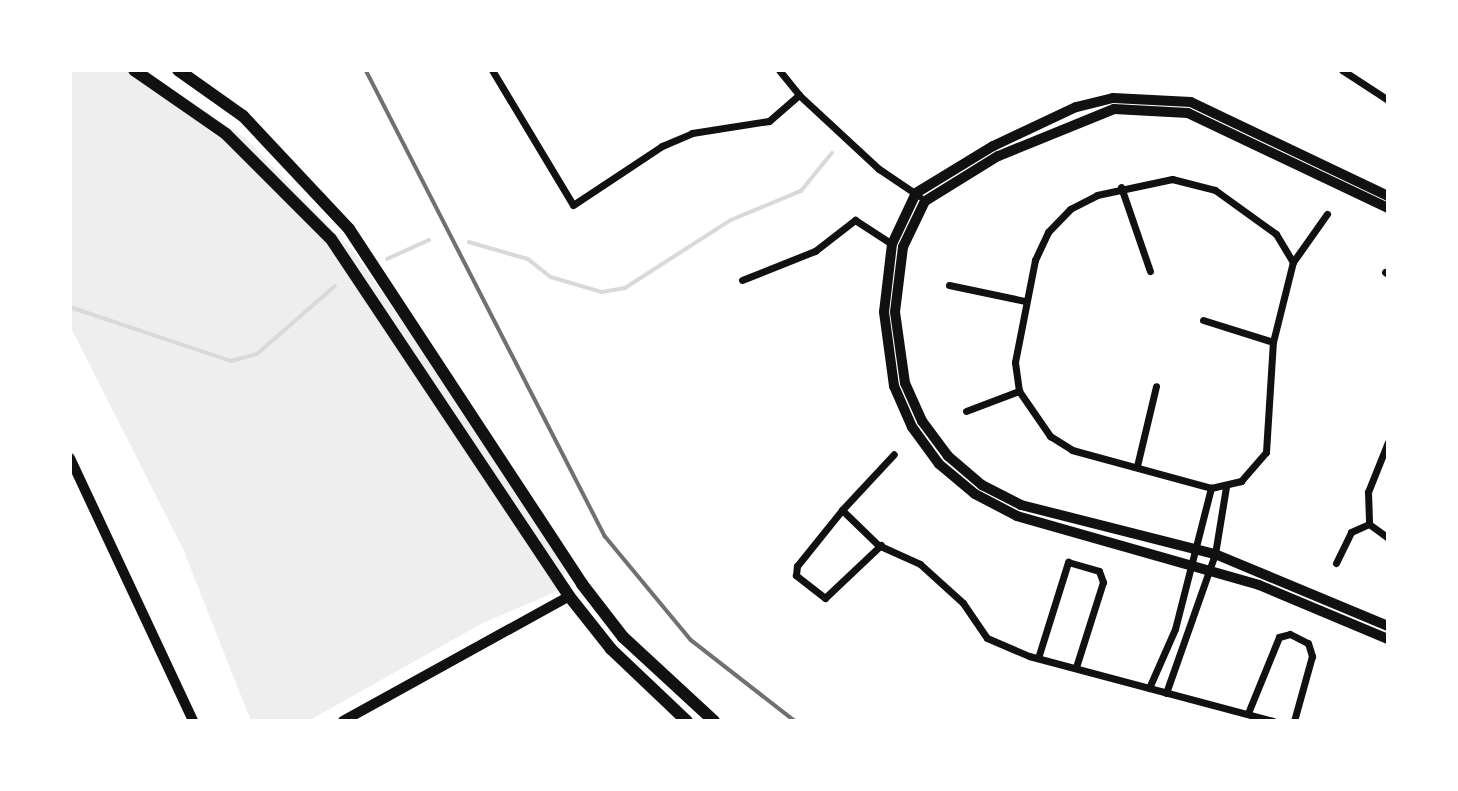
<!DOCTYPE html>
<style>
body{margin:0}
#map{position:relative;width:1458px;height:791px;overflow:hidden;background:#fff;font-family:"Asap Condensed",sans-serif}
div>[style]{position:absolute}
.green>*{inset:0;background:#eee}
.stream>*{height:3.5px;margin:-1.75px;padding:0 1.75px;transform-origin:1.75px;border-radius:1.75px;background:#d9d9d9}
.minor>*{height:7px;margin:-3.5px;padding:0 3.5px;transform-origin:3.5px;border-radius:3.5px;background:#111}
.tertiary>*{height:10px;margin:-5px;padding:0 5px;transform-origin:5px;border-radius:5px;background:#111}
.primary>*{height:12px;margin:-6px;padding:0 6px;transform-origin:6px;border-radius:6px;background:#111}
.rail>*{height:3.5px;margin:-1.75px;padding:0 1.75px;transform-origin:1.75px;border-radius:1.75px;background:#707070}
span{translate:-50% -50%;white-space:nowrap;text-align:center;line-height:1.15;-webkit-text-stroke:7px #fff;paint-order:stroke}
.frame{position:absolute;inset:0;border:72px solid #fff;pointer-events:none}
</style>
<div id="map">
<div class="green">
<i style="clip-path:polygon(70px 70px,142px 70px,244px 137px,354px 252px,567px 561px,562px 589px,481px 624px,308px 721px,251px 721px,183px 549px,70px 326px)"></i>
</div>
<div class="stream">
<i style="left:469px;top:242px;width:61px;rotate:16.1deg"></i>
<i style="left:528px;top:259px;width:29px;rotate:38deg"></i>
<i style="left:551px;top:277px;width:53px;rotate:16.4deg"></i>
<i style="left:602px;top:292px;width:23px;rotate:-10deg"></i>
<i style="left:625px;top:288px;width:126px;rotate:-32.7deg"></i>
<i style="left:731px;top:220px;width:76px;rotate:-22.5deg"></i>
<i style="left:801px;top:191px;width:49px;rotate:-50.8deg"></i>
<i style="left:387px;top:259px;width:46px;rotate:-24.3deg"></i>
<i style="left:70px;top:307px;width:170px;rotate:18.5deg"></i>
<i style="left:231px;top:361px;width:27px;rotate:-15deg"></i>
<i style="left:257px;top:354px;width:103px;rotate:-41.1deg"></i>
</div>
<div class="minor">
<i style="left:492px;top:70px;width:157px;rotate:59deg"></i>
<i style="left:573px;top:205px;width:107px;rotate:-33.5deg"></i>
<i style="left:662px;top:146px;width:33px;rotate:-23deg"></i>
<i style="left:692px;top:133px;width:78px;rotate:-8.9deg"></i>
<i style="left:769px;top:121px;width:40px;rotate:-41deg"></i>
<i style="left:799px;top:95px;width:109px;rotate:42.8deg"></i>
<i style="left:879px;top:169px;width:48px;rotate:34deg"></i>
<i style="left:779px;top:70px;width:32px;rotate:51deg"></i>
<i style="left:1342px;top:70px;width:55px;rotate:33.1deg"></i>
<i style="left:1121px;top:187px;width:89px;rotate:71deg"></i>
<i style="left:1385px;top:272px;width:4px;rotate:34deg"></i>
<i style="left:742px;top:280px;width:79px;rotate:-21.7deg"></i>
<i style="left:815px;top:251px;width:51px;rotate:-37.8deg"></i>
<i style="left:855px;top:220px;width:44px;rotate:33deg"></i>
<i style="left:949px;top:285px;width:78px;rotate:11.9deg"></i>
<i style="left:1203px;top:320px;width:73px;rotate:17.4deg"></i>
<i style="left:1019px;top:391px;width:29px;rotate:-98deg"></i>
<i style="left:1015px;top:362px;width:104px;rotate:-78.9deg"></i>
<i style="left:1035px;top:260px;width:31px;rotate:-65deg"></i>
<i style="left:1048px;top:232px;width:32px;rotate:-46deg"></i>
<i style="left:1070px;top:209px;width:30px;rotate:-27deg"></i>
<i style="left:1097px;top:195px;width:77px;rotate:-12deg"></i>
<i style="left:1172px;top:179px;width:44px;rotate:14.3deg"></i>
<i style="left:1215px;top:190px;width:75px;rotate:35.8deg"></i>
<i style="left:1276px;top:234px;width:33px;rotate:59deg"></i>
<i style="left:966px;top:411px;width:57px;rotate:-20.7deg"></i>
<i style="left:1019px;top:391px;width:55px;rotate:55.4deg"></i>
<i style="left:1050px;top:436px;width:26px;rotate:32deg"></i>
<i style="left:1072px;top:450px;width:144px;rotate:15.3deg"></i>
<i style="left:1211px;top:488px;width:31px;rotate:-13deg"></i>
<i style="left:1241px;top:481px;width:38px;rotate:-49deg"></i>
<i style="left:1266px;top:452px;width:110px;rotate:-86.4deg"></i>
<i style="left:1273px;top:342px;width:82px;rotate:-76deg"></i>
<i style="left:1293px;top:262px;width:59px;rotate:-54.7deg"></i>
<i style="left:1388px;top:442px;width:54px;rotate:111.8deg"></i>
<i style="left:1368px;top:492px;width:32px;rotate:88deg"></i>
<i style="left:1369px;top:524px;width:24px;rotate:36deg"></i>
<i style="left:1137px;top:466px;width:82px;rotate:-76.6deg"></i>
<i style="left:842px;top:510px;width:50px;rotate:44.2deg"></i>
<i style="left:878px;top:545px;width:46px;rotate:24.3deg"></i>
<i style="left:920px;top:564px;width:58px;rotate:42.2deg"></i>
<i style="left:963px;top:603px;width:42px;rotate:55.6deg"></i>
<i style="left:987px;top:638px;width:46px;rotate:23.2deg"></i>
<i style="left:1029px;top:656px;width:253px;rotate:14.9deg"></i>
<i style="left:881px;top:545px;width:77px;rotate:136.6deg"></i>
<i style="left:825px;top:598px;width:37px;rotate:-142deg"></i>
<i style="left:796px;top:575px;width:9px;rotate:-84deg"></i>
<i style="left:797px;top:566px;width:72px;rotate:-51.2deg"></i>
<i style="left:842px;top:510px;width:76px;rotate:-47.1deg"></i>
<i style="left:1336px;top:563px;width:34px;rotate:-64deg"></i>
<i style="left:1351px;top:532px;width:20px;rotate:-24deg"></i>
<i style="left:1038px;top:658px;width:101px;rotate:-72.6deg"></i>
<i style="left:1068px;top:562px;width:32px;rotate:16deg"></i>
<i style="left:1099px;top:571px;width:12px;rotate:70deg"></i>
<i style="left:1103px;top:582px;width:89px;rotate:107.6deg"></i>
<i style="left:1149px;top:688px;width:64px;rotate:-66.2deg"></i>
<i style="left:1175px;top:629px;width:146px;rotate:-75.7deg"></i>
<i style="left:1166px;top:693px;width:147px;rotate:-70.6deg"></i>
<i style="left:1215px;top:554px;width:68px;rotate:-80.7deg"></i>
<i style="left:1248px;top:713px;width:82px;rotate:-67.8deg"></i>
<i style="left:1279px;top:637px;width:11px;rotate:-15deg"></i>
<i style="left:1290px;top:634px;width:20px;rotate:27deg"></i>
<i style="left:1308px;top:643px;width:14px;rotate:73deg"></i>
<i style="left:1312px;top:656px;width:67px;rotate:105.5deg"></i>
</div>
<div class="tertiary">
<i style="left:1388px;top:196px;width:218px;rotate:-154.5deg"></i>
<i style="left:1191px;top:102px;width:78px;rotate:-177.1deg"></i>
<i style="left:1113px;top:98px;width:38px;rotate:166deg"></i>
<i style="left:1076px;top:107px;width:92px;rotate:154.8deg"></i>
<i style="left:993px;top:146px;width:90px;rotate:148.6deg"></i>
<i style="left:916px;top:193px;width:56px;rotate:115.2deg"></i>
<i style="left:892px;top:244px;width:68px;rotate:96.7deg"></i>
<i style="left:884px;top:312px;width:75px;rotate:82.3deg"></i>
<i style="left:894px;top:386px;width:45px;rotate:66.3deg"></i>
<i style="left:912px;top:427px;width:46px;rotate:53.9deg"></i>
<i style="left:939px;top:464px;width:47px;rotate:39.8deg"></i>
<i style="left:975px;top:494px;width:47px;rotate:27.6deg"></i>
<i style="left:1017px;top:516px;width:252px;rotate:15.9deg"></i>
<i style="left:1259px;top:585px;width:140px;rotate:22.7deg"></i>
<i style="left:1388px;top:208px;width:221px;rotate:-154.6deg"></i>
<i style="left:1188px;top:113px;width:74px;rotate:-176.9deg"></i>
<i style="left:1114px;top:109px;width:125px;rotate:157.9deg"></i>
<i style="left:998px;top:156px;width:86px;rotate:148.3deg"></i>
<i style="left:925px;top:201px;width:51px;rotate:115.6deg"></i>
<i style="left:903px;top:247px;width:65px;rotate:97deg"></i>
<i style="left:895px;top:312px;width:72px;rotate:82deg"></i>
<i style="left:905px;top:383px;width:42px;rotate:65.9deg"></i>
<i style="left:922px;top:421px;width:44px;rotate:53.4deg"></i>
<i style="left:948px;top:456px;width:45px;rotate:40.5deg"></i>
<i style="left:982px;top:485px;width:44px;rotate:27.1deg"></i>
<i style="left:1021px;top:505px;width:200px;rotate:14.2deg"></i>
<i style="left:1215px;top:554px;width:187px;rotate:22.6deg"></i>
<i style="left:70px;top:458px;width:290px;rotate:64.9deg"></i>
<i style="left:343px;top:721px;width:258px;rotate:-28.9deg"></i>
</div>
<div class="primary">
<i style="left:134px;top:70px;width:112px;rotate:34.8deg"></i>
<i style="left:226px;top:134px;width:148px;rotate:45deg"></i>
<i style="left:331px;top:239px;width:429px;rotate:56.3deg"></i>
<i style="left:569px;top:596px;width:68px;rotate:51.6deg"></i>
<i style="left:611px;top:649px;width:105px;rotate:43.5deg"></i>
<i style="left:178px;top:70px;width:80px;rotate:35.3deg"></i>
<i style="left:243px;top:116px;width:155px;rotate:46.8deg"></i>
<i style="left:349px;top:229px;width:425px;rotate:56.7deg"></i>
<i style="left:582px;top:584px;width:67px;rotate:52.3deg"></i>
<i style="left:623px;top:637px;width:124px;rotate:42.7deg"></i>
</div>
<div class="rail">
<i style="left:366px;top:70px;width:524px;rotate:62.85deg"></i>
<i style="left:605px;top:536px;width:135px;rotate:50.4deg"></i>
<i style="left:691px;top:640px;width:132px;rotate:37.9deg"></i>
</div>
<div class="frame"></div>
</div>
